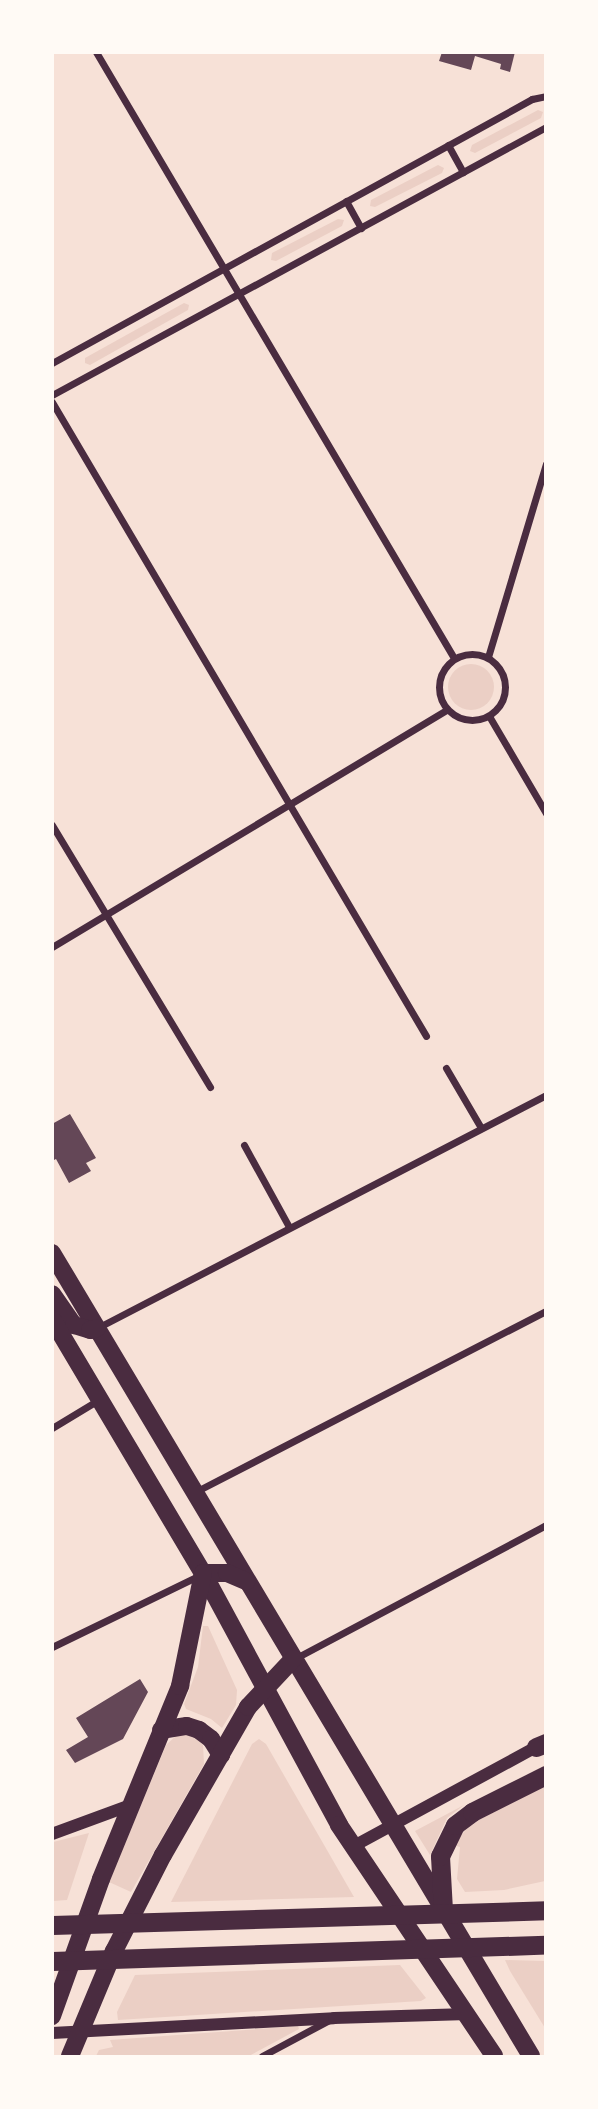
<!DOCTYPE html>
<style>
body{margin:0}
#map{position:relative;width:598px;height:2109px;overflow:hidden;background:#f7e1d7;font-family:Ubuntu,sans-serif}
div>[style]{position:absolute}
.green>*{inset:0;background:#ebcfc5}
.round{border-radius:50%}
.building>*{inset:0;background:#644757}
.minor>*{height:7px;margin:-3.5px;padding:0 3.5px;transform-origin:3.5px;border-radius:3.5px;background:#4a2c40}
.minor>.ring{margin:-3.5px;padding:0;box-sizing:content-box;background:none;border:7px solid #4a2c40;border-radius:50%}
.tertiary>*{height:12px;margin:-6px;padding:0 6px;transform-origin:6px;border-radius:6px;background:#4a2c40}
.primary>*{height:18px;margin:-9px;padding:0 9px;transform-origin:9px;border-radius:9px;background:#4a2c40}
.motorway>*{height:19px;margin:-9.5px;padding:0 9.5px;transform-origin:9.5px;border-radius:9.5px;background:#4a2c40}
span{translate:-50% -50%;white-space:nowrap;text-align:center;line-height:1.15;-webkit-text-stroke:5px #fffaf5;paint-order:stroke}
.frame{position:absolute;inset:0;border:54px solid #fffaf5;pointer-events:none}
</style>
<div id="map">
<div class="green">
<i style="clip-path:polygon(538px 110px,543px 112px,541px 118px,475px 153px,470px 151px,472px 145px)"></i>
<i style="clip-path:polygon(438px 165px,444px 168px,442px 173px,375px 207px,370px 206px,371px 200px)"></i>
<i style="clip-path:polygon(338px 219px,344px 220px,342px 226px,276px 261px,271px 260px,272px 253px)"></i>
<i style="clip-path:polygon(184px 303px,189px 305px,188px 310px,90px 365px,85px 363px,85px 358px)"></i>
<i class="round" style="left:448px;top:664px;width:46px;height:46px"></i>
<i style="clip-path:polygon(203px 1626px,208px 1626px,237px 1690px,236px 1705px,222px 1728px,211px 1719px,186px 1709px,184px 1704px,198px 1667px)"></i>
<i style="clip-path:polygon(178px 1734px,193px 1735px,203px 1745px,204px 1764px,131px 1892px,109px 1882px,166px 1745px)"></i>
<i style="clip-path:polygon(259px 1739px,266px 1744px,354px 1897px,171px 1902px,252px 1744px)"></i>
<i style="clip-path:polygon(545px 1785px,545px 1881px,504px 1890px,465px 1892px,457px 1879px,460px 1847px,453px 1845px,473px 1821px)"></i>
<i style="clip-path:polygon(464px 1805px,447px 1818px,430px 1855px,415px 1831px)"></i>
<i style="clip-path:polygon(89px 1833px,67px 1900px,53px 1901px,53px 1842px)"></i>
<i style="clip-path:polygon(505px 1960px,545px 1961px,545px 2028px,510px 1971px)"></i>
<i style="clip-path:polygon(400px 1965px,426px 1998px,421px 2001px,118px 2020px,117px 2012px,135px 1975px)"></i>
<i style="clip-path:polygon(298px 2026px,299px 2029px,249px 2056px,96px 2056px,99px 2050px,113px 2047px,110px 2040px)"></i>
</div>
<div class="building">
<i style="clip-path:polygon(442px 52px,515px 52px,510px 72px,500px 69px,501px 64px,475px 56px,471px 70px,439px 61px)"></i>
<i style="clip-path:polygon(70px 1114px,96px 1158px,86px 1163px,91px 1171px,69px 1183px,56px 1159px,52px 1161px,52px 1124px)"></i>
<i style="clip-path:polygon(140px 1679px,148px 1692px,123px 1739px,75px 1763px,66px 1750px,88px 1737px,76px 1718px)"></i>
</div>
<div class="minor">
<i style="left:96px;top:52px;width:704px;rotate:59.43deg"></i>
<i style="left:448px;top:145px;width:31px;rotate:61deg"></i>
<i style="left:346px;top:201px;width:31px;rotate:61deg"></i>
<i style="left:52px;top:363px;width:548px;rotate:-28.81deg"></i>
<i style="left:532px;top:99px;width:14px;rotate:-12deg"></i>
<i style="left:52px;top:395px;width:562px;rotate:-28.48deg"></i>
<i style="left:52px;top:402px;width:736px;rotate:59.46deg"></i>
<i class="ring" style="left:439px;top:654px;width:59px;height:59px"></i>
<i style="left:488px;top:657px;width:202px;rotate:-73.3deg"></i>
<i style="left:489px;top:716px;width:113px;rotate:59.6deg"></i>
<i style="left:52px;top:825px;width:306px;rotate:58.9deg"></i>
<i style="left:52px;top:947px;width:461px;rotate:-31deg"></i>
<i style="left:446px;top:1068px;width:69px;rotate:59.7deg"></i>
<i style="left:244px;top:1145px;width:94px;rotate:61.2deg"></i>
<i style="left:99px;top:1327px;width:504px;rotate:-27.43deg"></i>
<i style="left:52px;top:1428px;width:56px;rotate:-31.1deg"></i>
<i style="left:195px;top:1492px;width:395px;rotate:-27.3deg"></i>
<i style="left:52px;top:1647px;width:165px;rotate:-25.9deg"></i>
<i style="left:294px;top:1659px;width:285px;rotate:-28deg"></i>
<i style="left:262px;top:2056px;width:76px;rotate:-28.2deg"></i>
</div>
<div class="tertiary">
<i style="left:52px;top:1834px;width:84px;rotate:-20.2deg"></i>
<i style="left:352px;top:1847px;width:209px;rotate:-28.5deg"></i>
<i style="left:52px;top:2033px;width:282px;rotate:-3deg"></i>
<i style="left:334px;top:2018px;width:134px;rotate:-1.7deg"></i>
</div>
<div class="primary">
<i style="left:52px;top:1253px;width:935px;rotate:59.18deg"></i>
<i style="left:52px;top:1294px;width:38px;rotate:55deg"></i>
<i style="left:74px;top:1325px;width:17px;rotate:17deg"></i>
<i style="left:90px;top:1330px;width:7px;rotate:-16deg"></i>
<i style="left:52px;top:1319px;width:295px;rotate:59.3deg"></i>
<i style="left:203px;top:1573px;width:286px;rotate:61.6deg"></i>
<i style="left:339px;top:1825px;width:278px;rotate:56.1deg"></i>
<i style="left:203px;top:1573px;width:24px"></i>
<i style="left:227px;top:1573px;width:21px;rotate:23deg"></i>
<i style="left:161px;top:1730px;width:26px;rotate:-9deg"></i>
<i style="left:187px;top:1726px;width:13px;rotate:18deg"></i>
<i style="left:199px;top:1730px;width:15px;rotate:37deg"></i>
<i style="left:211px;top:1739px;width:19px;rotate:58deg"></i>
<i style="left:52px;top:2016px;width:145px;rotate:-70.3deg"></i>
<i style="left:101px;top:1879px;width:209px;rotate:-67.7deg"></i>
<i style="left:180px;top:1686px;width:115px;rotate:-78.5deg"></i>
<i style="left:70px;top:2056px;width:114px;rotate:-67.3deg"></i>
<i style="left:114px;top:1951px;width:108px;rotate:-63deg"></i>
<i style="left:163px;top:1855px;width:171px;rotate:-60.1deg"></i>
<i style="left:248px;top:1707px;width:66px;rotate:-46.8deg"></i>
</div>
<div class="motorway">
<i style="left:536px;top:1747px;width:11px;rotate:-22deg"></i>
<i style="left:443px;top:1910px;width:54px;rotate:-93.2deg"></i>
<i style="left:440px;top:1856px;width:34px;rotate:-64deg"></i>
<i style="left:455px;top:1825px;width:21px;rotate:-37deg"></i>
<i style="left:472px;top:1812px;width:83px;rotate:-26.6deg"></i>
<i style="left:52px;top:1925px;width:494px;rotate:-1.7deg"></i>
<i style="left:52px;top:1961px;width:494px;rotate:-1.9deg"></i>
</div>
<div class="frame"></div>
</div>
